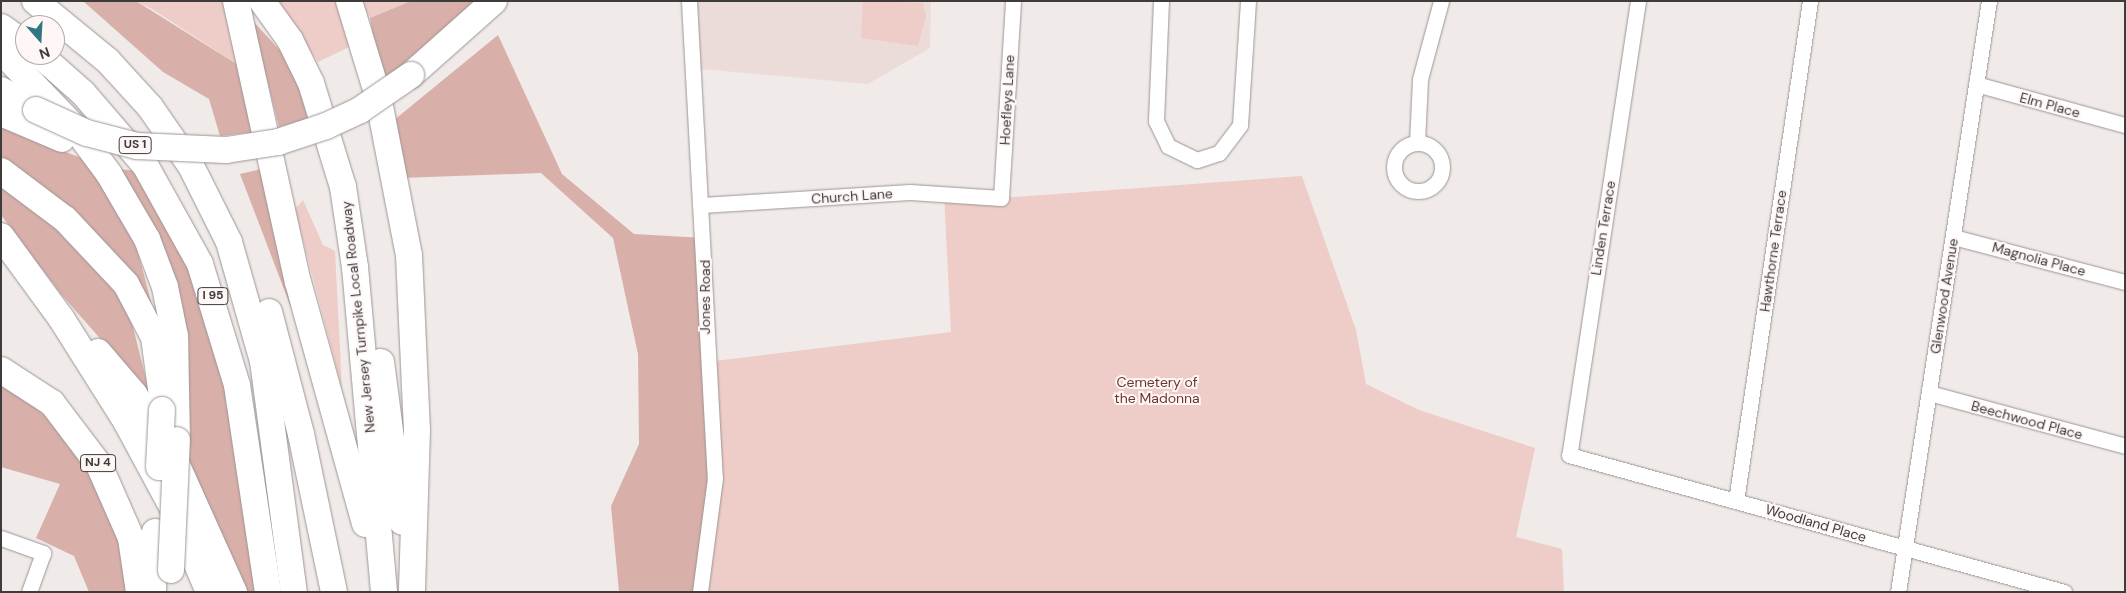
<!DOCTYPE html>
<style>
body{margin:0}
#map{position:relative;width:2126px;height:593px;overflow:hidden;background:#f0eae9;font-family:"DM Sans",sans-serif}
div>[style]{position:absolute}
.built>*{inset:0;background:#ebdcda}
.green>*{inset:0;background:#eeccc7}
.forest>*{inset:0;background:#d8afa9}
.roads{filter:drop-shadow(0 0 1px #9c9594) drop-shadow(0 0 1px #9c9594)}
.street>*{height:15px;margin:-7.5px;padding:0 7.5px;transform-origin:7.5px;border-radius:7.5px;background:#fff}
.street>.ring{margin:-7.5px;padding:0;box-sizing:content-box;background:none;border:15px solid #fff;border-radius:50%}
.highway>*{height:26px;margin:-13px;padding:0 13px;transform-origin:13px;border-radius:13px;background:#fff}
.bridges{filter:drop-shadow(0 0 1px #9c9594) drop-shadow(0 0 1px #9c9594)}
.highway-bridge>*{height:26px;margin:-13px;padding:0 13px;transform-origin:13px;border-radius:13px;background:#fff}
span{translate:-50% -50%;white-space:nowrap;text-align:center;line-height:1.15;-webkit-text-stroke:4px #fef7f6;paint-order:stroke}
.shield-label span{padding:1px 4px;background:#fef7f6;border:1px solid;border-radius:4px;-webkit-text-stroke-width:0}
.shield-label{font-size:12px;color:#3e3b3b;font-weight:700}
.street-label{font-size:14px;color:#3e3b3b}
.park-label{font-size:14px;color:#6c362f}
.frame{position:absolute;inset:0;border:2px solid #3e3b3b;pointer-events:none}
.north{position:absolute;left:15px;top:15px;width:50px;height:50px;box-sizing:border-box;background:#fef7f6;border:1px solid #b1acab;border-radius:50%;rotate:161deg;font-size:14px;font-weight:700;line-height:20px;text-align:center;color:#3e3b3b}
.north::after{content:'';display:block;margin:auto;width:18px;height:22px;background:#307781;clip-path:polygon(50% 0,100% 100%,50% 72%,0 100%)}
</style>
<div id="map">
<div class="built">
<i style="clip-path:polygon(689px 1px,931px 1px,930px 48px,868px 84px,690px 68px)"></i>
</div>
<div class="green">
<i style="clip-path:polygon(136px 1px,227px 1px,243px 68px,152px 9px)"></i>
<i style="clip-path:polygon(277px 1px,338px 1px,355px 44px,318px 62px)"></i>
<i style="clip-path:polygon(362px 1px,411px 1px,370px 18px)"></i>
<i style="clip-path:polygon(863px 1px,923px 3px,926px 16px,918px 46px,861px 38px)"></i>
<i style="clip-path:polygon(1302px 176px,1356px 330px,1366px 384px,1419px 410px,1535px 448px,1516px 537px,1562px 549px,1564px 592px,700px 592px,706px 362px,951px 332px,944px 194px,1001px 198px)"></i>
<i style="clip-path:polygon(303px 200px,323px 245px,335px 251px,342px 389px,295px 209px)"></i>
</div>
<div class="forest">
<i style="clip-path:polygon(83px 1px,136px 1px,243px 68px,255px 132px,220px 136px,209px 99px,163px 72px)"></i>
<i style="clip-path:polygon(411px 1px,477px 1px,382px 82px,370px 18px)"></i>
<i style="clip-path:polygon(252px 20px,287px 58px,314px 117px,279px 127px)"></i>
<i style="clip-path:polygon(498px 35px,562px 174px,634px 234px,705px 238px,715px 478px,700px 592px,619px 592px,611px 506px,639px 444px,638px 354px,613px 238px,541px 173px,400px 178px,388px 125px)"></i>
<i style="clip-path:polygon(1px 127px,84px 159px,133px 234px,152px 305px,88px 227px,1px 161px)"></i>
<i style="clip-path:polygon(266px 168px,305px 344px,240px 174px)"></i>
<i style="clip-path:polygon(118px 169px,138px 171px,197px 278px,223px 368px,256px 592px,243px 592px,186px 470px,189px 340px,160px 245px)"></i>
<i style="clip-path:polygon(1px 186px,82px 246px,129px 311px,150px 395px,60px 293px,1px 215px)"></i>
<i style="clip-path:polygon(1px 379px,73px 439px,117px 527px,128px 592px,89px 592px,74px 556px,36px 538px,60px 484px,1px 467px)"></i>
</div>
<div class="roads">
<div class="street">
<i style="left:689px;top:1px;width:478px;rotate:86.9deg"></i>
<i style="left:715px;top:478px;width:115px;rotate:97.5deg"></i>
<i style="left:1161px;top:1px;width:120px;rotate:92.4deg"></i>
<i style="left:1156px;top:121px;width:28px;rotate:64deg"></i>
<i style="left:1168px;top:146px;width:32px;rotate:26deg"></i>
<i style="left:1197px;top:160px;width:23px;rotate:-18deg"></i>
<i style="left:1219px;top:153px;width:35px;rotate:-53deg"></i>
<i style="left:1240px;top:125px;width:124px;rotate:-86.3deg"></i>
<i style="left:1638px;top:1px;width:459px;rotate:98.6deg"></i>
<i style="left:1569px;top:455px;width:514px;rotate:15.47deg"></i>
<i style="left:1976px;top:84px;width:155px;rotate:15.4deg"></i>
<i class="ring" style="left:1394px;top:143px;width:33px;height:33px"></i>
<i style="left:1417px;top:143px;width:64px;rotate:-87.3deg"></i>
<i style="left:1420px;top:79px;width:81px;rotate:-74.9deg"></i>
<i style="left:702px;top:205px;width:208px;rotate:-3.6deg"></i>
<i style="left:910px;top:192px;width:91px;rotate:3.8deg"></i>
<i style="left:1001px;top:198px;width:197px;rotate:-86.5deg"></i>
<i style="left:1953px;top:237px;width:178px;rotate:14.7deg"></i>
<i style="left:1929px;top:393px;width:203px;rotate:15.1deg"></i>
<i style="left:1736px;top:501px;width:505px;rotate:-81.58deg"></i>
<i style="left:1px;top:538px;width:45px;rotate:19.7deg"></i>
<i style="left:43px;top:553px;width:41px;rotate:109.7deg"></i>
<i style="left:1898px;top:592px;width:598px;rotate:-81.25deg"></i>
</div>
<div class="highway">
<i style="left:35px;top:1px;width:94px;rotate:39.4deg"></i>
<i style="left:108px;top:61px;width:62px;rotate:47.6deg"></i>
<i style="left:150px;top:107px;width:72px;rotate:55.2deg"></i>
<i style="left:191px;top:166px;width:85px;rotate:63.4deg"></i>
<i style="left:229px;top:242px;width:124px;rotate:74.1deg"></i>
<i style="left:263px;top:361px;width:233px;rotate:82.4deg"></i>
<i style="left:236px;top:1px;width:288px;rotate:77.6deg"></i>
<i style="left:298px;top:282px;width:251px;rotate:74.5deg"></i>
<i style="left:262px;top:1px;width:48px;rotate:54.3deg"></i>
<i style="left:290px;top:40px;width:48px;rotate:64deg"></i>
<i style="left:311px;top:83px;width:109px;rotate:72.9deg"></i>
<i style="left:343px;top:187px;width:81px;rotate:81.5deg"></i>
<i style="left:355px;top:267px;width:326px;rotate:84.9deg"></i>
<i style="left:349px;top:1px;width:99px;rotate:73deg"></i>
<i style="left:378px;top:96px;width:162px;rotate:79deg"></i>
<i style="left:409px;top:255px;width:175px;rotate:87.4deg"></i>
<i style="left:417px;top:430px;width:162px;rotate:91.8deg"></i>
<i style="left:1px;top:27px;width:29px;rotate:35deg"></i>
<i style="left:1px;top:51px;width:107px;rotate:46.1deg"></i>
<i style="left:75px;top:128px;width:57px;rotate:53.5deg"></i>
<i style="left:109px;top:174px;width:75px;rotate:59.7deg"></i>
<i style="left:147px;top:239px;width:51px;rotate:69.4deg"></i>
<i style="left:165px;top:287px;width:50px;rotate:78.5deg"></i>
<i style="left:175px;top:336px;width:104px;rotate:88.9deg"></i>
<i style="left:40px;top:55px;width:57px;rotate:41.5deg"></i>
<i style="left:83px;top:93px;width:95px;rotate:49.3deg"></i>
<i style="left:145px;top:165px;width:113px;rotate:60.9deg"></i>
<i style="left:200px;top:264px;width:127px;rotate:73deg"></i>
<i style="left:237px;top:385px;width:209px;rotate:81.5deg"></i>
<i style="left:411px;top:75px;width:111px;rotate:-41.7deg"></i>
<i style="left:1px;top:90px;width:40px;rotate:29.7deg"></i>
<i style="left:1px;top:113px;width:66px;rotate:23.1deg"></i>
<i style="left:1px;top:171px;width:80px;rotate:36.9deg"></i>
<i style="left:65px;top:219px;width:89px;rotate:46.8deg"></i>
<i style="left:126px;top:284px;width:60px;rotate:62.2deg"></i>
<i style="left:154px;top:337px;width:60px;rotate:82.3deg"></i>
<i style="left:1px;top:236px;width:102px;rotate:53.8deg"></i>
<i style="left:61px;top:318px;width:124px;rotate:57.8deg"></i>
<i style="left:127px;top:423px;width:101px;rotate:61.7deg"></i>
<i style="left:175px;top:512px;width:87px;rotate:67deg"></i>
<i style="left:269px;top:312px;width:126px;rotate:75.3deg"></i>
<i style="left:301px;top:434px;width:161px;rotate:78.2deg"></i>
<i style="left:98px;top:352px;width:55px;rotate:49.4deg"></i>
<i style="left:134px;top:394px;width:69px;rotate:57.5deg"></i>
<i style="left:171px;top:452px;width:154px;rotate:65.8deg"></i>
<i style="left:381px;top:362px;width:161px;rotate:82.5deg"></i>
<i style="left:1px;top:370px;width:61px;rotate:32.9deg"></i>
<i style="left:52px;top:403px;width:78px;rotate:52.8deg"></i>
<i style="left:99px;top:465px;width:80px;rotate:66.3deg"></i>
<i style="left:131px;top:538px;width:55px;rotate:81.6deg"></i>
<i style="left:153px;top:592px;width:60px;rotate:-88.1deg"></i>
</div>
</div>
<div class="bridges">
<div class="highway-bridge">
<i style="left:36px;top:110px;width:56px;rotate:24.3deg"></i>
<i style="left:87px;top:133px;width:52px;rotate:14.6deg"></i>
<i style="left:137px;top:146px;width:89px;rotate:2.6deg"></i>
<i style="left:226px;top:150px;width:53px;rotate:-8.7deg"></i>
<i style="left:278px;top:142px;width:51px;rotate:-18.4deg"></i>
<i style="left:326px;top:126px;width:38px;rotate:-25deg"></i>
<i style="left:360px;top:110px;width:62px;rotate:-34.5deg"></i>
<i style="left:159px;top:467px;width:57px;rotate:-87deg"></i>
<i style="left:171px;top:570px;width:130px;rotate:-87.4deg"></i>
</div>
</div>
<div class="shield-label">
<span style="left:135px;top:145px">US 1</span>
<span style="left:213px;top:296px">I 95</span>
<span style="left:98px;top:463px">NJ 4</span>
</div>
<div class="street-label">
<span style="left:1007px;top:100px;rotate:-87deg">Hoefleys Lane</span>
<span style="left:2050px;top:105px;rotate:15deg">Elm Place</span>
<span style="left:852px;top:196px;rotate:-4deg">Church Lane</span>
<span style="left:1603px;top:228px;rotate:-81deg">Linden Terrace</span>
<span style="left:1773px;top:251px;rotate:-82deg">Hawthorne Terrace</span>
<span style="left:2039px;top:259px;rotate:15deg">Magnolia Place</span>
<span style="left:1944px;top:296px;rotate:-81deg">Glenwood Avenue</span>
<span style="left:705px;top:297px;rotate:-90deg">Jones Road</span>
<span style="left:358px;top:317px;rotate:-96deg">New Jersey Turnpike Local Roadway</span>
<span style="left:2027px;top:420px;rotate:15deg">Beechwood Place</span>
<span style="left:1816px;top:523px;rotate:16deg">Woodland Place</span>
</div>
<div class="park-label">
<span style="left:1157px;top:390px">Cemetery of<br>the Madonna</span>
</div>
<div class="frame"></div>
<div class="north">N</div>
</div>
